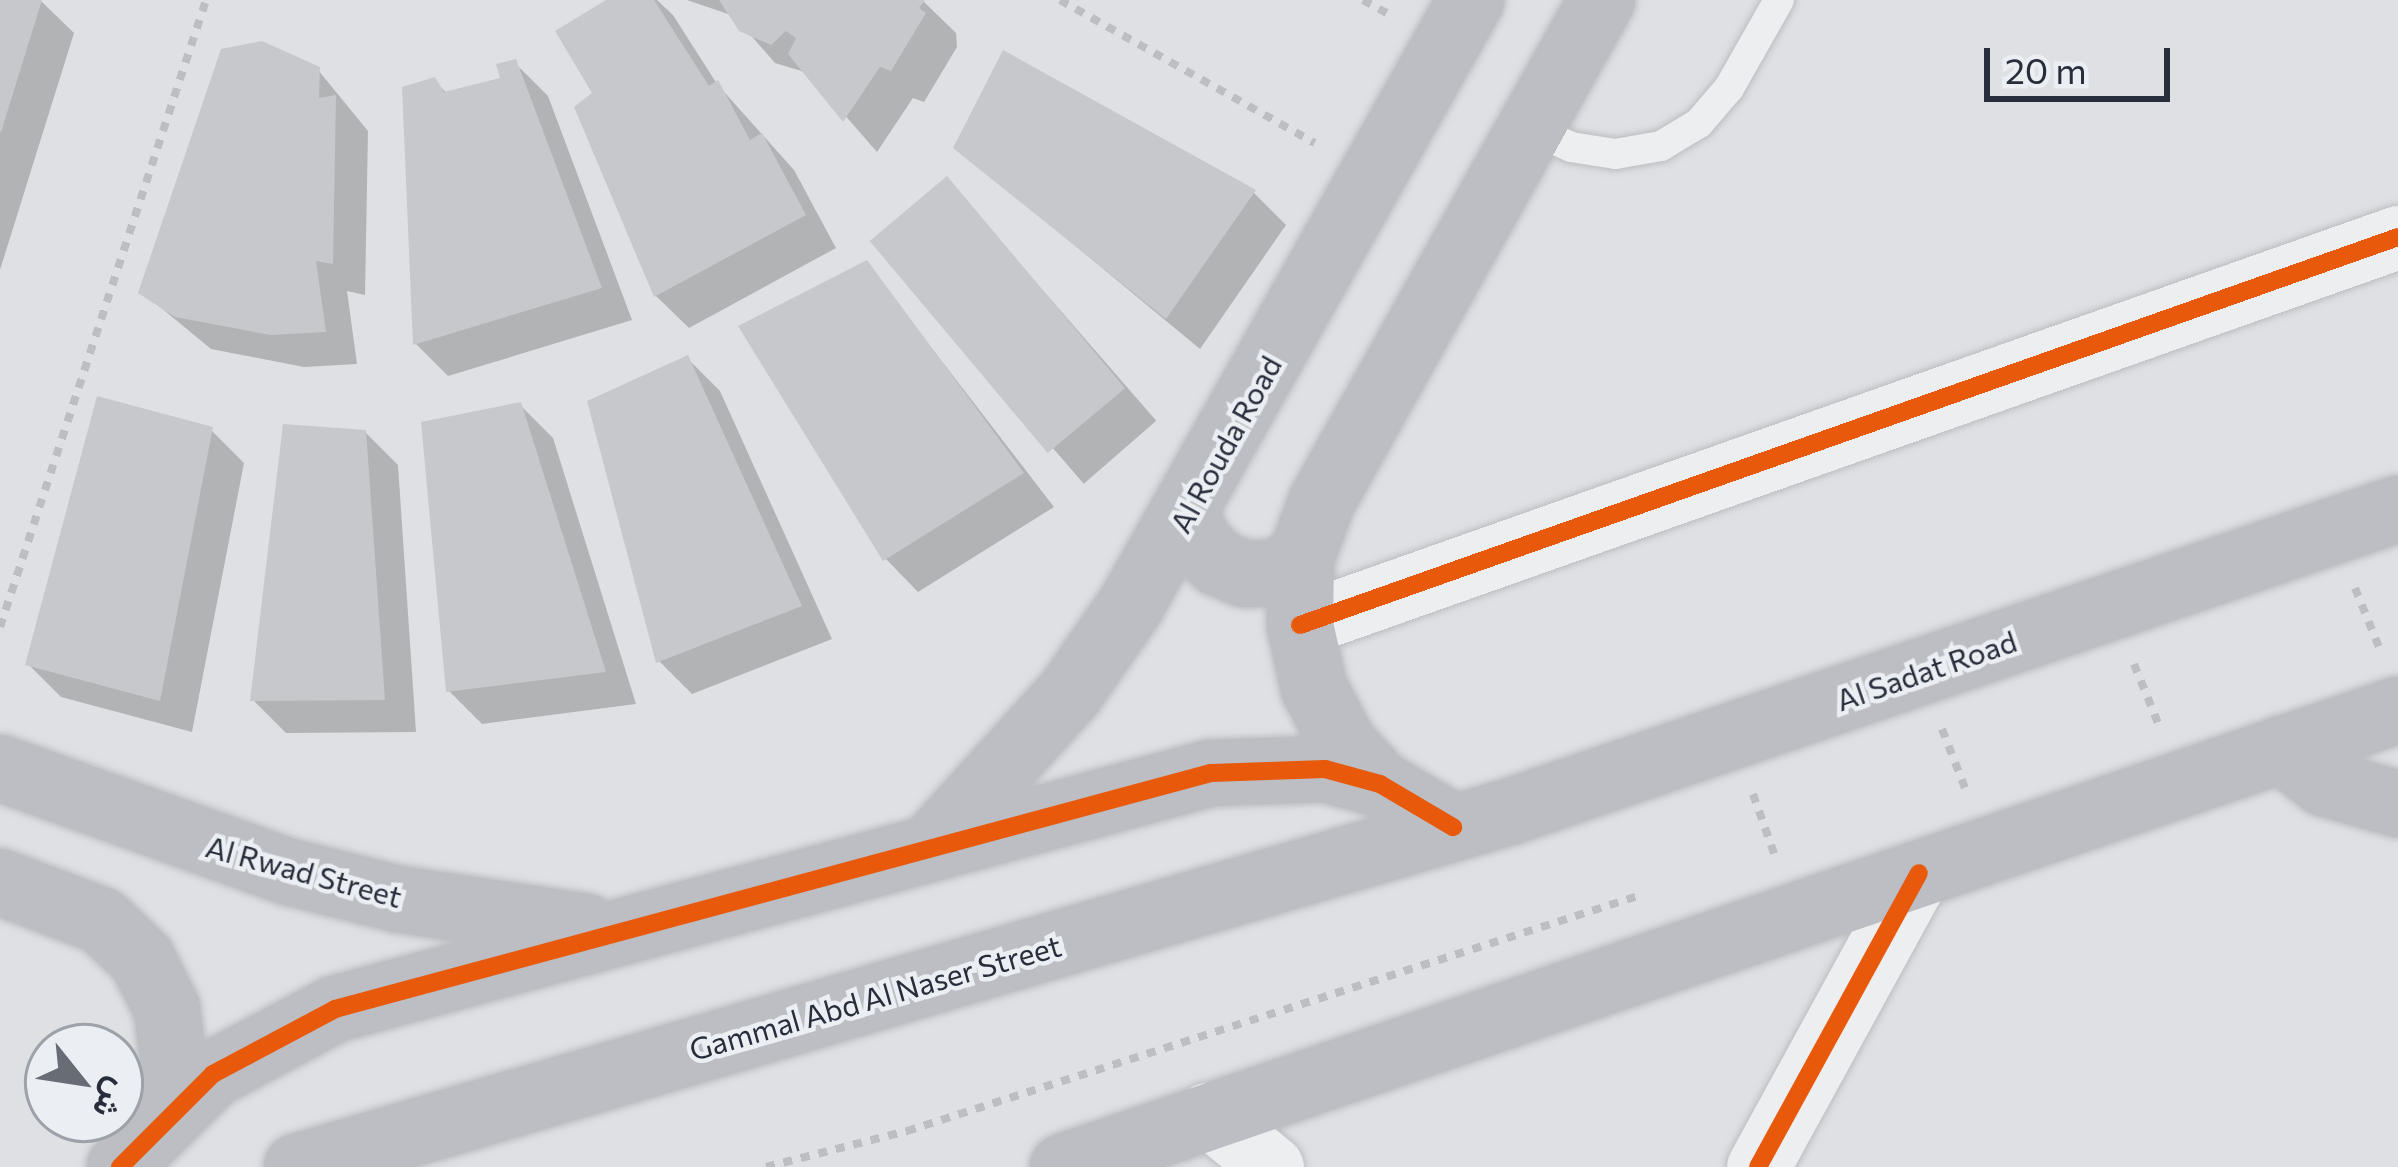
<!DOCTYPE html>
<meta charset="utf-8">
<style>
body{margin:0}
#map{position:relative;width:2398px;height:1167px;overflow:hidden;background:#dee0e3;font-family:Commissioner,Vazirmatn,sans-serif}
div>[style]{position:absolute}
.shadow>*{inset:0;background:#0003;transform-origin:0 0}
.building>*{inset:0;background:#c6c8cb;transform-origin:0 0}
.path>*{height:8px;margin-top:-4px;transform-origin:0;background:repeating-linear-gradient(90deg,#bdbec2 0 9px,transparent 0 18px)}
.roads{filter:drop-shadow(0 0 3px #bcbec1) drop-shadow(0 0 3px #bcbec1)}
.lane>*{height:30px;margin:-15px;padding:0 15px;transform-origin:15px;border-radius:15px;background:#edeef0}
.street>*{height:63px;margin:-31.5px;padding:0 31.5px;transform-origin:31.5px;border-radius:31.5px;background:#edeef0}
.secondary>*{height:66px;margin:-33px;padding:0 33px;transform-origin:33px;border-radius:33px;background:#bcbec3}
.cycleway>*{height:18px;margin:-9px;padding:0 9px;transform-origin:9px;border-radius:9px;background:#e8590c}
span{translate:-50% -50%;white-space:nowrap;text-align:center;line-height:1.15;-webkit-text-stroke:9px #ebeef3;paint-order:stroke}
.street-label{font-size:30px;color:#272d3a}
.north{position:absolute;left:24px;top:1023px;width:120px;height:120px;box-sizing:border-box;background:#ebeef3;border:3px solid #9da1a9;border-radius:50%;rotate:120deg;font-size:33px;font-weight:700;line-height:48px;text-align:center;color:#272d3a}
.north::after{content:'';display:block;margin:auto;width:42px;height:54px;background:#676c75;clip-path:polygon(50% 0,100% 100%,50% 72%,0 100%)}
.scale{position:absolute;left:1984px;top:48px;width:186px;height:54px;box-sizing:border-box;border:6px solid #272d3a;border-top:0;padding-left:15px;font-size:36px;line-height:42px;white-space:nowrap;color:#272d3a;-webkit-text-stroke:9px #ebeef3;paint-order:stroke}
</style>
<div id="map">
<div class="shadow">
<i style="clip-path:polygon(0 0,41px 1px,74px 33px,0 270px)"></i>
<i style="clip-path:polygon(612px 0,657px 0,673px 15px,717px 84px,794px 170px,836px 248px,689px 328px,656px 296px,596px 93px)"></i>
<i style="clip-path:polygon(687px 0,922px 0,956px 33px,957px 47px,924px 102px,913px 98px,877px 152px,808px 73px,775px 63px,734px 16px)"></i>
<i style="clip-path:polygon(515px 63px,548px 96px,632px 320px,448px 376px,416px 344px,434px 81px,448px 94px,503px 80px)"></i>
<i style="clip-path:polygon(318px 70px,368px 131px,365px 295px,347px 291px,357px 364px,304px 367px,211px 349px,142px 292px)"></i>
<i style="clip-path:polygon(956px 147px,1254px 193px,1286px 225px,1200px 349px)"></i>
<i style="left:947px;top:180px;width:319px;height:96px;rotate:49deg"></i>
<i style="clip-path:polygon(867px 264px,1054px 507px,918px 592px,886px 559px)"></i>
<i style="clip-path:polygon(687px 358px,720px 391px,832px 639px,692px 694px,659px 661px)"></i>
<i style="clip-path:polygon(520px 405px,553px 438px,636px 704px,482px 724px,449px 691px)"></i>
<i style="clip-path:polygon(211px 430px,244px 463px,192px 732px,61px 697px,28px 664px)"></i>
<i style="clip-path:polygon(365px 432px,398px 465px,416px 732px,286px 733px,253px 700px)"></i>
</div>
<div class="building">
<i style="clip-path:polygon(0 0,42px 0,1px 132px,0 132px)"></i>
<i style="clip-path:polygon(606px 0,654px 0,709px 86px,718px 80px,750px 140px,762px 133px,806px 215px,654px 297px,574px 107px,592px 93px,555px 31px)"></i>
<i style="clip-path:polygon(719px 0,925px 0,919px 8px,926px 13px,891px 71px,880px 67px,843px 122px,788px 54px,796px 38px,786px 31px,771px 45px,739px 31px)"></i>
<i style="clip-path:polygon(262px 41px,320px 67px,319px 98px,336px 95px,333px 264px,316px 261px,326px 332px,270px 335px,175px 317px,138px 293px,221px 49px)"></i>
<i style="clip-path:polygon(1003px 50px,1256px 190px,1166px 319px,953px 148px)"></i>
<i style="clip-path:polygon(516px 59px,602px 288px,413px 345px,402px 87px,435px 77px,444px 92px,500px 78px,496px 64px)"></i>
<i style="left:947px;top:176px;width:277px;height:101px;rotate:50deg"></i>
<i style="clip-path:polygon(867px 260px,1024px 473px,883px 561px,738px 326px)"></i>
<i style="clip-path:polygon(688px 355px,802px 606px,656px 663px,587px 401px)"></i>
<i style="clip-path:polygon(97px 396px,213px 427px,160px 701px,25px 665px)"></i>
<i style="clip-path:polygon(521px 402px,606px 672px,446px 692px,421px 422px)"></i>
<i style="clip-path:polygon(283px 424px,366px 430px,385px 700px,250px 701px)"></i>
</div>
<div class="path">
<i style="left:1060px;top:0;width:292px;rotate:29.3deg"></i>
<i style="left:1363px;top:0;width:29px;rotate:29deg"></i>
<i style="left:2355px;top:588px;width:69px;rotate:67.9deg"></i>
<i style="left:0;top:627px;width:660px;rotate:-71.81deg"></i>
<i style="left:2134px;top:664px;width:69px;rotate:67.9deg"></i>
<i style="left:1942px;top:729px;width:69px;rotate:68.7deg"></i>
<i style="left:1753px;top:794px;width:69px;rotate:70.5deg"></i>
<i style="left:766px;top:1167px;width:146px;rotate:-14.3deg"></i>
<i style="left:907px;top:1131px;width:771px;rotate:-17.82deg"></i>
</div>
<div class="roads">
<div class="lane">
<i style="left:1530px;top:128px;width:45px;rotate:24.9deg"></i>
<i style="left:1571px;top:147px;width:45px;rotate:9deg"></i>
<i style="left:1615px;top:154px;width:47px;rotate:-9.9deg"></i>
<i style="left:1661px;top:146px;width:44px;rotate:-31.2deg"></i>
<i style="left:1699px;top:123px;width:46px;rotate:-49.4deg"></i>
<i style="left:1729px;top:88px;width:101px;rotate:-60.4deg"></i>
</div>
<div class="street">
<i style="left:1300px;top:625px;width:1165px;rotate:-19.46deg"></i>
<i style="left:1207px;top:1114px;width:84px;rotate:39.2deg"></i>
<i style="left:1758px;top:1167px;width:335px;rotate:-61.3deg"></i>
</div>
<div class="secondary">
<i style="left:1187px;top:515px;width:29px;rotate:68deg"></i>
<i style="left:1198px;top:542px;width:29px;rotate:46deg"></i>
<i style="left:1218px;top:563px;width:29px;rotate:22deg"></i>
<i style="left:1245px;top:574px;width:30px;rotate:-2deg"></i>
<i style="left:1275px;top:573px;width:30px;rotate:-30deg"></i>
<i style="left:2281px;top:749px;width:55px;rotate:38.3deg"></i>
<i style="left:2324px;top:783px;width:77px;rotate:15.8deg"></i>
<i style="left:0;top:768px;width:307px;rotate:19.8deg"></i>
<i style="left:289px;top:872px;width:111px;rotate:14deg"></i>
<i style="left:397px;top:899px;width:191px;rotate:8.4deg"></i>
<i style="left:1380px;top:784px;width:53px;rotate:-132.7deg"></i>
<i style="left:1344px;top:745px;width:64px;rotate:-117.8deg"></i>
<i style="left:1314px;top:688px;width:65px;rotate:-102.5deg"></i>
<i style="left:1300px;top:625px;width:67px;rotate:-89.1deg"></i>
<i style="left:1301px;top:558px;width:61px;rotate:-69.8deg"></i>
<i style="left:1322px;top:501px;width:574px;rotate:-60.8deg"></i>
<i style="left:930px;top:848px;width:209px;rotate:-47.9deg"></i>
<i style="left:1070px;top:693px;width:107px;rotate:-55.3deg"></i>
<i style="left:1131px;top:605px;width:694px;rotate:-60.66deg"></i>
<i style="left:0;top:882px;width:109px;rotate:20.9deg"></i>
<i style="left:102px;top:921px;width:55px;rotate:43.5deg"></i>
<i style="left:142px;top:959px;width:56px;rotate:63.4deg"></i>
<i style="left:167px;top:1009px;width:56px;rotate:82.9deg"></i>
<i style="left:174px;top:1065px;width:56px;rotate:103.5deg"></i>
<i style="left:120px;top:1167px;width:132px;rotate:-45deg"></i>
<i style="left:213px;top:1074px;width:138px;rotate:-28deg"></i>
<i style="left:335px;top:1009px;width:907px;rotate:-15.08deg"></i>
<i style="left:1211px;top:773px;width:114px;rotate:-2deg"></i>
<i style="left:1325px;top:769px;width:57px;rotate:15.3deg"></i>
<i style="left:1380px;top:784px;width:85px;rotate:30.5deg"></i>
<i style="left:297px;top:1167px;width:1263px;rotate:-16.33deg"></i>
<i style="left:1509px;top:812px;width:939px;rotate:-18.82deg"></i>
<i style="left:1063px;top:1167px;width:1411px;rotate:-18.9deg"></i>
</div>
</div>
<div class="cycleway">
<i style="left:1300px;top:625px;width:1165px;rotate:-19.46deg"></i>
<i style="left:120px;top:1167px;width:132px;rotate:-45deg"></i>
<i style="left:213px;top:1074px;width:138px;rotate:-28deg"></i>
<i style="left:335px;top:1009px;width:907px;rotate:-15.08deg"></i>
<i style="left:1211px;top:773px;width:114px;rotate:-2deg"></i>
<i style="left:1325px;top:769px;width:57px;rotate:15.3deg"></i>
<i style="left:1380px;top:784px;width:85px;rotate:30.5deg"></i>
<i style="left:1758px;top:1167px;width:335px;rotate:-61.3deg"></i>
</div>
<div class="street-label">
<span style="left:1225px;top:444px;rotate:-61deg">Al Rouda Road</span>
<span style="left:1926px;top:670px;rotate:-19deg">Al Sadat Road</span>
<span style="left:304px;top:871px;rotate:15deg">Al Rwad Street</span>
<span style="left:875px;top:997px;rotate:-16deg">Gammal Abd Al Naser Street</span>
</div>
<div class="north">ش</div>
<div class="scale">20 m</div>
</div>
